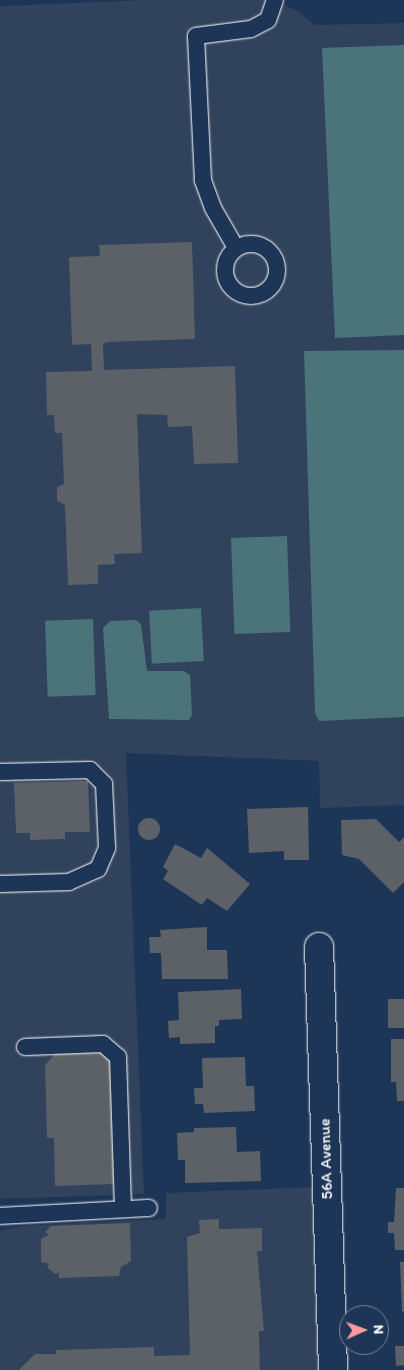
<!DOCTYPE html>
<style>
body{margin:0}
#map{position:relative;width:404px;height:1370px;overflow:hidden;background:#1d3557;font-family:Itim,sans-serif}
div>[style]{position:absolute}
.built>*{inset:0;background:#30425c}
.green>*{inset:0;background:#4a7479;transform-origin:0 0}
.building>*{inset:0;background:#5c6167;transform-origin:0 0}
.round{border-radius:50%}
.roads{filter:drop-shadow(0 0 1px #fff) drop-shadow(0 0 1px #fff)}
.lane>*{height:16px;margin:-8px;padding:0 8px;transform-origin:8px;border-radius:8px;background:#1d3557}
.lane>.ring{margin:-8px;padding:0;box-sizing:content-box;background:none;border:16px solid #1d3557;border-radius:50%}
.street>*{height:28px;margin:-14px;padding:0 14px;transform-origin:14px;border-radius:14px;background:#1d3557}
span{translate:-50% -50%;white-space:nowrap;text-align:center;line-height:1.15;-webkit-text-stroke:4.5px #1d3557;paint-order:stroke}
.street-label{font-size:16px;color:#fff}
.north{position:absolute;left:339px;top:1305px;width:50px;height:50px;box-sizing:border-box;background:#1d3557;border:1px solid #77869a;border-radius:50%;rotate:88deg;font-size:14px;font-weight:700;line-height:20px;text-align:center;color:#fff}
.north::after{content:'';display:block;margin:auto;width:18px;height:22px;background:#ff9aa2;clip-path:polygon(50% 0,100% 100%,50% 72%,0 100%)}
</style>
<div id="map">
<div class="built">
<i style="clip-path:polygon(144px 0,271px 0,298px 11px,315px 25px,404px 23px,404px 805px,320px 808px,319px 761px,126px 753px,144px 1194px,0 1199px,0 6px)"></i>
<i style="clip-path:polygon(312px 1187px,318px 1370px,0 1370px,0 1231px,22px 1226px,166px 1219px,166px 1193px)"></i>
</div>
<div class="green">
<i style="clip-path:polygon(404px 45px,404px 335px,335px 338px,322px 48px)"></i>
<i style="clip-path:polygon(404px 350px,404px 717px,319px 721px,315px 713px,304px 351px)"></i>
<i style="left:287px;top:536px;width:96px;height:56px;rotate:88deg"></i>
<i style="left:201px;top:608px;width:53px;height:52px;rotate:87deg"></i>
<i style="left:93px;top:619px;width:76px;height:48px;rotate:88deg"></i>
<i style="clip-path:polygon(110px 621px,136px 620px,141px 624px,147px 671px,184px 671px,190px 675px,192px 715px,189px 720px,109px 719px,103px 628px)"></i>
</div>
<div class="building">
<i style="clip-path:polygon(192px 242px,195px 339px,107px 342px,103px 344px,104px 370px,235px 366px,238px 463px,194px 464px,192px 426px,168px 427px,167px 415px,137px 414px,142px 553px,114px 554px,115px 564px,98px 565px,98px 584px,68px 585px,65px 505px,57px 501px,57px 487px,64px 484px,62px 433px,55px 433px,54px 415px,47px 415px,46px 372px,92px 371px,91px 344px,72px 345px,69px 257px,100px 256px,99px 245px)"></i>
<i style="clip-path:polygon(88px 781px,90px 832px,65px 832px,65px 839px,30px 840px,30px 833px,16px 833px,14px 783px)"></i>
<i style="clip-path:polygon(308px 807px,309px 860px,284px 860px,284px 851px,249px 853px,247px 809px)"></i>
<i class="round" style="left:138px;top:818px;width:22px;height:22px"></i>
<i style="clip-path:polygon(376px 819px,399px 842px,404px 837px,404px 882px,393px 893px,359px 859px,342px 855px,341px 820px)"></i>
<i style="clip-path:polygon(175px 844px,201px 858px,207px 848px,250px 884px,227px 911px,207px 898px,202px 905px,163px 879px,168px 871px,163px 867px)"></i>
<i style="clip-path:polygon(207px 927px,207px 950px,227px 950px,228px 979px,162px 979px,161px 953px,150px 953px,149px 937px,161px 937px,160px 930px)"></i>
<i style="clip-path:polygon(241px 989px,242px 1019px,219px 1020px,219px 1026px,215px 1026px,215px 1043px,180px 1044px,180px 1037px,169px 1038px,168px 1021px,179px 1020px,178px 992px)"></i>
<i style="left:388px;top:999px;width:16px;height:29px"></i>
<i style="clip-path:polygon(391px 1039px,404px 1039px,404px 1101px,397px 1101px,396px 1082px,391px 1082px)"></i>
<i style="clip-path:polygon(102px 1053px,112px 1063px,115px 1184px,55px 1186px,54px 1138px,47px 1138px,45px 1065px,55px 1054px)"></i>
<i style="clip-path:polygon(245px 1057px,246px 1086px,254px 1086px,255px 1111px,204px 1113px,203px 1104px,195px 1104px,194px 1088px,203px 1088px,202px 1058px)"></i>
<i style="clip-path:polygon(236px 1127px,237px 1152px,260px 1151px,261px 1181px,185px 1183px,185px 1160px,178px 1160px,177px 1133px,194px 1132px,194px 1128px)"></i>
<i style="clip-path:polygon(396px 1188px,404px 1188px,404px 1250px,395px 1250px,394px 1233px,388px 1233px,388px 1222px,394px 1222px)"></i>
<i style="clip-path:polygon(219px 1219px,219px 1229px,262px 1228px,262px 1251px,257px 1251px,264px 1331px,259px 1331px,260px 1370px,19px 1370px,35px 1354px,56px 1354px,56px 1350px,154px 1347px,154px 1356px,190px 1355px,187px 1237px,200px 1233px,199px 1220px)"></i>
<i style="clip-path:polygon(130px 1223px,131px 1261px,121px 1267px,119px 1276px,59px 1278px,59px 1273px,55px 1274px,47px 1267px,49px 1264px,41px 1262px,41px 1239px,49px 1235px,45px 1232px,51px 1226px)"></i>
<i style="clip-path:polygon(400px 1262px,404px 1262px,404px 1311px,402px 1312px)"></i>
<i style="clip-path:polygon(395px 1346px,404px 1346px,404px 1365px,396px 1366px)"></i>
</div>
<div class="roads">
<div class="lane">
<i class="ring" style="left:225px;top:244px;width:36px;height:36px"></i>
<i style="left:236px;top:248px;width:46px;rotate:-119.9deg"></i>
<i style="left:213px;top:208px;width:30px;rotate:-110deg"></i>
<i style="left:203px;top:180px;width:144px;rotate:-92.8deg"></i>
<i style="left:196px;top:36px;width:55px;rotate:-7.3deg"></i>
<i style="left:251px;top:29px;width:19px;rotate:-28deg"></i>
<i style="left:268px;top:20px;width:21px;rotate:-71deg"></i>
<i style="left:0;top:772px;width:90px;rotate:-1.3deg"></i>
<i style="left:90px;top:770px;width:20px;rotate:45deg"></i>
<i style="left:104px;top:784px;width:64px;rotate:87.3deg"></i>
<i style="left:107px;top:848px;width:23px;rotate:113deg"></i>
<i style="left:98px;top:869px;width:32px;rotate:156deg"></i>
<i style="left:69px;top:882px;width:69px;rotate:178.3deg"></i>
<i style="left:25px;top:1047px;width:78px;rotate:-2.2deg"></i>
<i style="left:103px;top:1044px;width:20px;rotate:41deg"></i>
<i style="left:118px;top:1057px;width:152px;rotate:88.1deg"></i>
<i style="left:0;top:1216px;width:149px;rotate:-3.1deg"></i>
</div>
<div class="street">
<i style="left:319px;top:947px;width:423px;rotate:88.1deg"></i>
</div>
</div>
<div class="street-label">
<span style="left:326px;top:1159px;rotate:-92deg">56A Avenue</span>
</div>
<div class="north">N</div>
</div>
